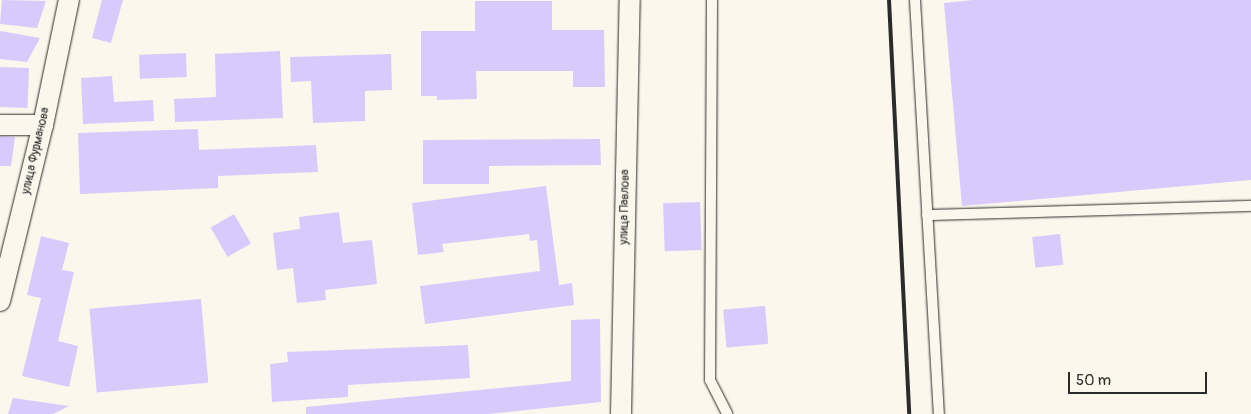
<!DOCTYPE html>
<meta charset="utf-8">
<style>
body{margin:0}
#map{position:relative;width:1251px;height:414px;overflow:hidden;background:#fbf7ec;font-family:Pangolin,sans-serif}
div>[style]{position:absolute}
.building>*{inset:0;background:#dacafc;transform-origin:0 0}
.roads{filter:drop-shadow(0 0 1px #2b2b2b) drop-shadow(0 0 1px #2b2b2b)}
.lane>*{height:10px;margin:-5px;padding:0 5px;transform-origin:5px;border-radius:5px;background:#fbf7ec}
.street>*{height:20px;margin:-10px;padding:0 10px;transform-origin:10px;border-radius:10px;background:#fbf7ec}
.rail>*{height:4px;margin:-2px;padding:0 2px;transform-origin:2px;border-radius:2px;background:#2b2b2b}
span{translate:-50% -50%;white-space:nowrap;text-align:center;line-height:1.15;-webkit-text-stroke:4px #fbf7ec;paint-order:stroke}
.street-label{font-size:12px;color:#2b2b2b}
.scale{position:absolute;left:1068px;top:372px;width:139px;height:22px;box-sizing:border-box;border:2px solid #2b2b2b;border-top:0;padding-left:6px;font-size:15px;line-height:18px;white-space:nowrap;color:#2b2b2b;-webkit-text-stroke:4px #fbf7ec;paint-order:stroke}
</style>
<div id="map">
<div class="building">
<i style="clip-path:polygon(2px 0,46px 1px,37px 28px,0 24px)"></i>
<i style="clip-path:polygon(102px 0,123px 0,111px 43px,92px 38px)"></i>
<i style="clip-path:polygon(973px 0,1251px 0,1251px 180px,962px 206px,944px 3px)"></i>
<i style="clip-path:polygon(475px 1px,552px 1px,552px 30px,604px 30px,605px 87px,573px 87px,573px 71px,476px 71px,477px 99px,437px 100px,437px 96px,421px 96px,421px 31px,475px 31px)"></i>
<i style="clip-path:polygon(0 31px,40px 38px,27px 62px,0 59px)"></i>
<i style="clip-path:polygon(280px 51px,283px 118px,175px 122px,174px 99px,216px 97px,215px 54px)"></i>
<i style="left:186px;top:53px;width:24px;height:47px;rotate:88deg"></i>
<i style="clip-path:polygon(391px 54px,392px 90px,365px 91px,365px 121px,313px 123px,311px 81px,291px 82px,290px 57px)"></i>
<i style="left:0;top:67px;width:29px;height:40px;rotate:2deg"></i>
<i style="clip-path:polygon(112px 76px,114px 102px,153px 100px,154px 121px,83px 124px,81px 78px)"></i>
<i style="clip-path:polygon(198px 129px,199px 150px,316px 145px,318px 172px,218px 176px,218px 188px,80px 194px,78px 133px)"></i>
<i style="clip-path:polygon(0 136px,15px 137px,11px 166px,0 166px)"></i>
<i style="clip-path:polygon(600px 139px,601px 165px,489px 166px,489px 184px,423px 184px,423px 140px)"></i>
<i style="clip-path:polygon(546px 186px,559px 285px,572px 283px,574px 305px,425px 324px,420px 286px,540px 271px,537px 240px,530px 241px,529px 234px,442px 244px,444px 252px,418px 255px,412px 203px)"></i>
<i style="left:700px;top:202px;width:48px;height:37px;rotate:88deg"></i>
<i style="clip-path:polygon(339px 212px,343px 243px,372px 240px,377px 284px,325px 290px,326px 300px,297px 303px,293px 268px,277px 270px,273px 233px,300px 229px,299px 217px)"></i>
<i style="left:234px;top:214px;width:34px;height:27px;rotate:60deg"></i>
<i style="left:1060px;top:234px;width:31px;height:28px;rotate:84deg"></i>
<i style="clip-path:polygon(41px 236px,69px 243px,62px 270px,74px 272px,58px 341px,78px 346px,69px 387px,22px 376px,41px 298px,27px 295px)"></i>
<i style="left:201px;top:299px;width:84px;height:112px;rotate:85deg"></i>
<i style="left:765px;top:306px;width:38px;height:42px;rotate:85deg"></i>
<i style="clip-path:polygon(600px 319px,601px 402px,488px 414px,306px 414px,306px 407px,571px 381px,571px 320px)"></i>
<i style="clip-path:polygon(468px 345px,470px 378px,348px 385px,348px 397px,272px 402px,270px 364px,288px 362px,287px 352px)"></i>
<i style="clip-path:polygon(13px 398px,69px 406px,53px 414px,8px 414px)"></i>
</div>
<div class="roads">
<div class="lane">
<i style="left:712px;top:0;width:380px;rotate:90.3deg"></i>
<i style="left:710px;top:380px;width:38px;rotate:63deg"></i>
<i style="left:915px;top:0;width:415px;rotate:86.7deg"></i>
<i style="left:927px;top:215px;width:324px;rotate:-1.6deg"></i>
</div>
<div class="street">
<i style="left:0;top:125px;width:43px"></i>
<i style="left:0;top:301px;width:181px;rotate:-76.3deg"></i>
<i style="left:43px;top:125px;width:128px;rotate:-78.3deg"></i>
<i style="left:621px;top:414px;width:414px;rotate:-88.8deg"></i>
</div>
</div>
<div class="rail">
<i style="left:889px;top:0;width:414px;rotate:87.2deg"></i>
</div>
<div class="street-label">
<span style="left:36px;top:151px;rotate:-77deg">улица Фурманова</span>
<span style="left:625px;top:207px;rotate:-89deg">улица Павлова</span>
</div>
<div class="scale">50 m</div>
</div>
